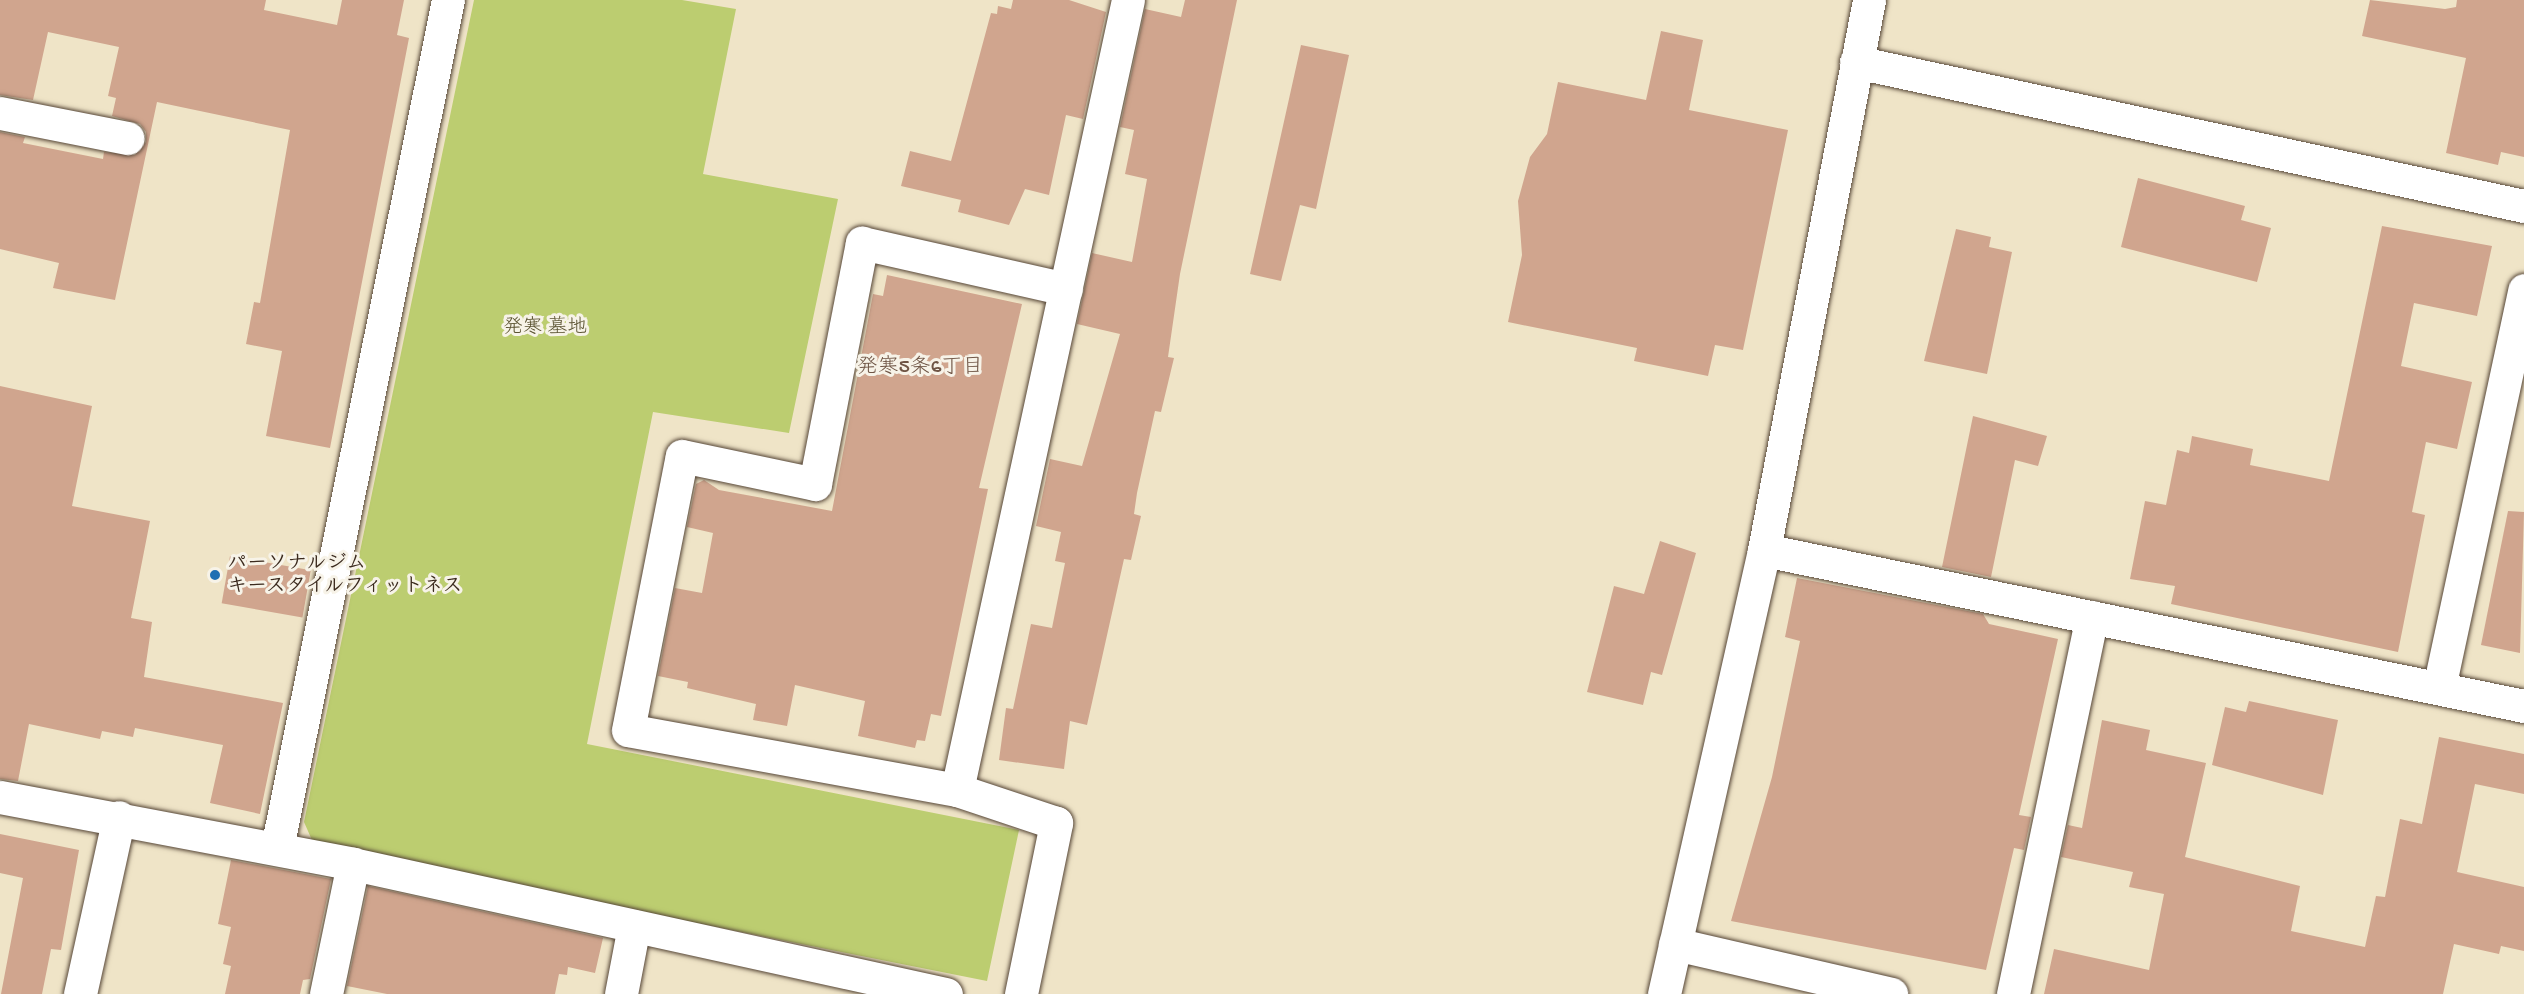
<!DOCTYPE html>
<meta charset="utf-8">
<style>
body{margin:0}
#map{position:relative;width:2524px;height:994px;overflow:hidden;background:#efe4c7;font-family:"Gochi Hand","Klee One",sans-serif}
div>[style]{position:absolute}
.green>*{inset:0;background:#bccd70}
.building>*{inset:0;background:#d0a58e;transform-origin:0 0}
.roads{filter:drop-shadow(0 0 2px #564637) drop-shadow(0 0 2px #564637)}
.street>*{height:33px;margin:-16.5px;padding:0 16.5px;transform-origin:16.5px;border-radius:16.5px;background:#fff}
.dots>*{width:16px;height:16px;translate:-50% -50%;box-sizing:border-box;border:3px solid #f7f3e8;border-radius:50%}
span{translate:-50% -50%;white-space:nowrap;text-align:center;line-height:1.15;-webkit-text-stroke:6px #f7f3e8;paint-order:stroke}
.park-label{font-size:20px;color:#5b5332}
.poi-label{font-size:20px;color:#3b2a1e;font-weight:700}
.left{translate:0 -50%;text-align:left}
.neighbourhood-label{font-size:21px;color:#6f5545}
</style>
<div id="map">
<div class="green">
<i style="clip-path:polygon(474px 0,682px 0,736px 9px,703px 174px,838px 199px,789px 433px,653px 412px,587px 744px,1019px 830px,987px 981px,315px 847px,304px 822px)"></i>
</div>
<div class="building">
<i style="clip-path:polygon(0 0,266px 0,264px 10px,337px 25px,342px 0,404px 0,397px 35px,409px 38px,330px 448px,266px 436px,282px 351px,246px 344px,254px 302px,260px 303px,290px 130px,157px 102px,115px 300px,53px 288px,59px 263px,0 249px,0 132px,25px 137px,23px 143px,103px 159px,104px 152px,135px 155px,146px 142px,146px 132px,140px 124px,112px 116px,116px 98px,108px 96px,119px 47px,48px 32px,33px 100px,0 95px)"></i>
<i style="clip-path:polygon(1013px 0,1069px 0,1106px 12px,1083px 119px,1066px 115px,1049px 195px,1025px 189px,1009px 225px,958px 212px,961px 200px,901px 186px,910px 151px,951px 161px,991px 13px,997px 14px,998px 6px,1011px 9px)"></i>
<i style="clip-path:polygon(1185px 0,1237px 0,1180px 274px,1168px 357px,1174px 358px,1161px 412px,1155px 411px,1137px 493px,1134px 514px,1141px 516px,1131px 560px,1124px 559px,1087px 725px,1070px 721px,1064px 769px,999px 760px,1006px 708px,1013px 709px,1031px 624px,1052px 628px,1065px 563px,1055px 561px,1061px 532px,1036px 526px,1050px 459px,1082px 466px,1120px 334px,1077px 324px,1092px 253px,1132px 262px,1147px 179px,1125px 174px,1134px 130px,1120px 127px,1145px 9px,1181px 17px)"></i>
<i style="clip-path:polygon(2370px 0,2445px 9px,2456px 7px,2457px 0,2524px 0,2524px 157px,2501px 152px,2498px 165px,2446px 153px,2466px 58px,2362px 36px)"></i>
<i style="clip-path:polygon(1661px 31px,1703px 40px,1689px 110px,1788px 130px,1743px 350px,1715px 345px,1708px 376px,1634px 361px,1637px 348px,1508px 322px,1522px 255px,1518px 201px,1530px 157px,1547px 134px,1558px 82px,1646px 100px)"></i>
<i style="clip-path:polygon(1301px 45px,1349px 55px,1316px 209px,1300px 205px,1281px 281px,1250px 274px)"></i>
<i style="clip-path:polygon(2138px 178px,2245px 206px,2241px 220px,2271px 228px,2257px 282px,2121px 247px)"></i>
<i style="clip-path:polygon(2382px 226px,2492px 246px,2477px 316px,2414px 303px,2401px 366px,2472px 382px,2457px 449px,2426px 442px,2412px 512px,2425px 515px,2398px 652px,2171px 604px,2175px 586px,2130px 579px,2145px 501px,2166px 505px,2177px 450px,2189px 453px,2192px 436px,2253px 449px,2250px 465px,2329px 481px)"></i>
<i style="clip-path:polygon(1956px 229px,1991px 237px,1989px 247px,2012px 252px,1987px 374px,1924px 361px)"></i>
<i style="clip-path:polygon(887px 275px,1022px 304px,979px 488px,988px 489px,941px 716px,931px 714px,925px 741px,917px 740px,915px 748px,858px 736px,865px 701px,795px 685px,787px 726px,753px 720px,756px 704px,687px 688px,688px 682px,658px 676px,675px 588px,702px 593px,713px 533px,687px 527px,696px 484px,704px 480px,719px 490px,832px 511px,873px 294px,883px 296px)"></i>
<i style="clip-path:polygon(0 386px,92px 406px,72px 506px,150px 521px,131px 618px,152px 622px,144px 677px,283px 703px,260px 814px,210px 803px,223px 745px,135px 728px,133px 737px,102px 731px,100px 739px,29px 724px,18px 781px,0 779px)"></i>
<i style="clip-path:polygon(1973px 416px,2047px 436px,2038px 466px,2015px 460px,1991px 577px,1942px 567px)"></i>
<i style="clip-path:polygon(2508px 511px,2524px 512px,2520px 653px,2481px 645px)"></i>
<i style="clip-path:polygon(1660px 541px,1696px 553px,1662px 675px,1651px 672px,1643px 705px,1587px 692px,1614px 586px,1644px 594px)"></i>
<i style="left:230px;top:556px;width:82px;height:48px;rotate:10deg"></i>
<i style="clip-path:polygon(1797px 578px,1983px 614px,1989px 624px,2058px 639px,2019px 815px,2031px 817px,2024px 850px,2014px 848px,1986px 970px,1731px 921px,1772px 777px,1800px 641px,1785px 637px)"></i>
<i style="clip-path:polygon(2249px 701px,2338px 720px,2323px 795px,2212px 765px,2225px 707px,2246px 712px)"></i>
<i style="clip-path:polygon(2102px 720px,2150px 730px,2146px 750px,2206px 763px,2185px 857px,2300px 886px,2291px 931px,2365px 947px,2376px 896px,2385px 897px,2400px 819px,2422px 824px,2439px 737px,2524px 754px,2524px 794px,2475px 784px,2457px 872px,2524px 887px,2524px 951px,2501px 946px,2499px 954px,2454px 944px,2443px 994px,2044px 994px,2054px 949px,2149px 970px,2164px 894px,2129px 887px,2133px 872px,2061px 857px,2068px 825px,2082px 828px)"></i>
<i style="clip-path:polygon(0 834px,79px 850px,61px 950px,51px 949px,42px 994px,1px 994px,23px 878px,0 873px)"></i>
<i style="clip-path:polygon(231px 860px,331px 879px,310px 979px,303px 980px,300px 994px,225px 994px,231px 966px,223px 964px,231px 927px,218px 924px)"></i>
<i style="clip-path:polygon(368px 886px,603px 938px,595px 973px,568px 967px,567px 975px,559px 974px,555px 994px,387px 994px,347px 986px)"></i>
</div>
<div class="roads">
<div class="street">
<i style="left:1856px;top:62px;width:683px;rotate:12.17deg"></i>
<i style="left:0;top:113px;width:130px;rotate:11.1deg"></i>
<i style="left:1764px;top:550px;width:776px;rotate:11.6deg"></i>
<i style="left:2439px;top:688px;width:407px;rotate:-77.9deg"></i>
<i style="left:957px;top:790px;width:334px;rotate:-169.7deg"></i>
<i style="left:628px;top:730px;width:279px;rotate:-78.9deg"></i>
<i style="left:682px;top:456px;width:136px;rotate:11.9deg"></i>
<i style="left:815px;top:484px;width:246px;rotate:-79deg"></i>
<i style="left:862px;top:243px;width:209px;rotate:12.7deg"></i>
<i style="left:0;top:797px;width:359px;rotate:10.7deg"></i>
<i style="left:353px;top:864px;width:607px;rotate:12.37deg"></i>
<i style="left:277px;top:848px;width:865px;rotate:-78.6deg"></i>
<i style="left:1675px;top:944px;width:222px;rotate:13deg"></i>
<i style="left:80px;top:994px;width:181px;rotate:-77.6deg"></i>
<i style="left:326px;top:994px;width:133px;rotate:-78.3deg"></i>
<i style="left:621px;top:994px;width:69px;rotate:-79.2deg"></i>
<i style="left:1021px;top:994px;width:175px;rotate:-78.4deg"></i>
<i style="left:1056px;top:823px;width:104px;rotate:-161.6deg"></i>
<i style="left:957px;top:790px;width:808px;rotate:-77.79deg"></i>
<i style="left:1664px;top:994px;width:455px;rotate:-77.3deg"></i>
<i style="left:1764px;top:550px;width:560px;rotate:-79.19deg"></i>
<i style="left:2013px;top:994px;width:385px;rotate:-78.2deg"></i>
</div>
</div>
<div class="dots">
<i style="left:215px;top:575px;background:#1f6fb2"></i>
</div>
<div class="park-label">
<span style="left:545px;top:328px">発寒 墓地</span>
</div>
<div class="poi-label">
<span class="left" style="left:227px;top:576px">パーソナルジム<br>キースタイルフィットネス</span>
</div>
<div class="neighbourhood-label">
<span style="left:920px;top:369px">発寒5条6丁目</span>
</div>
</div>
